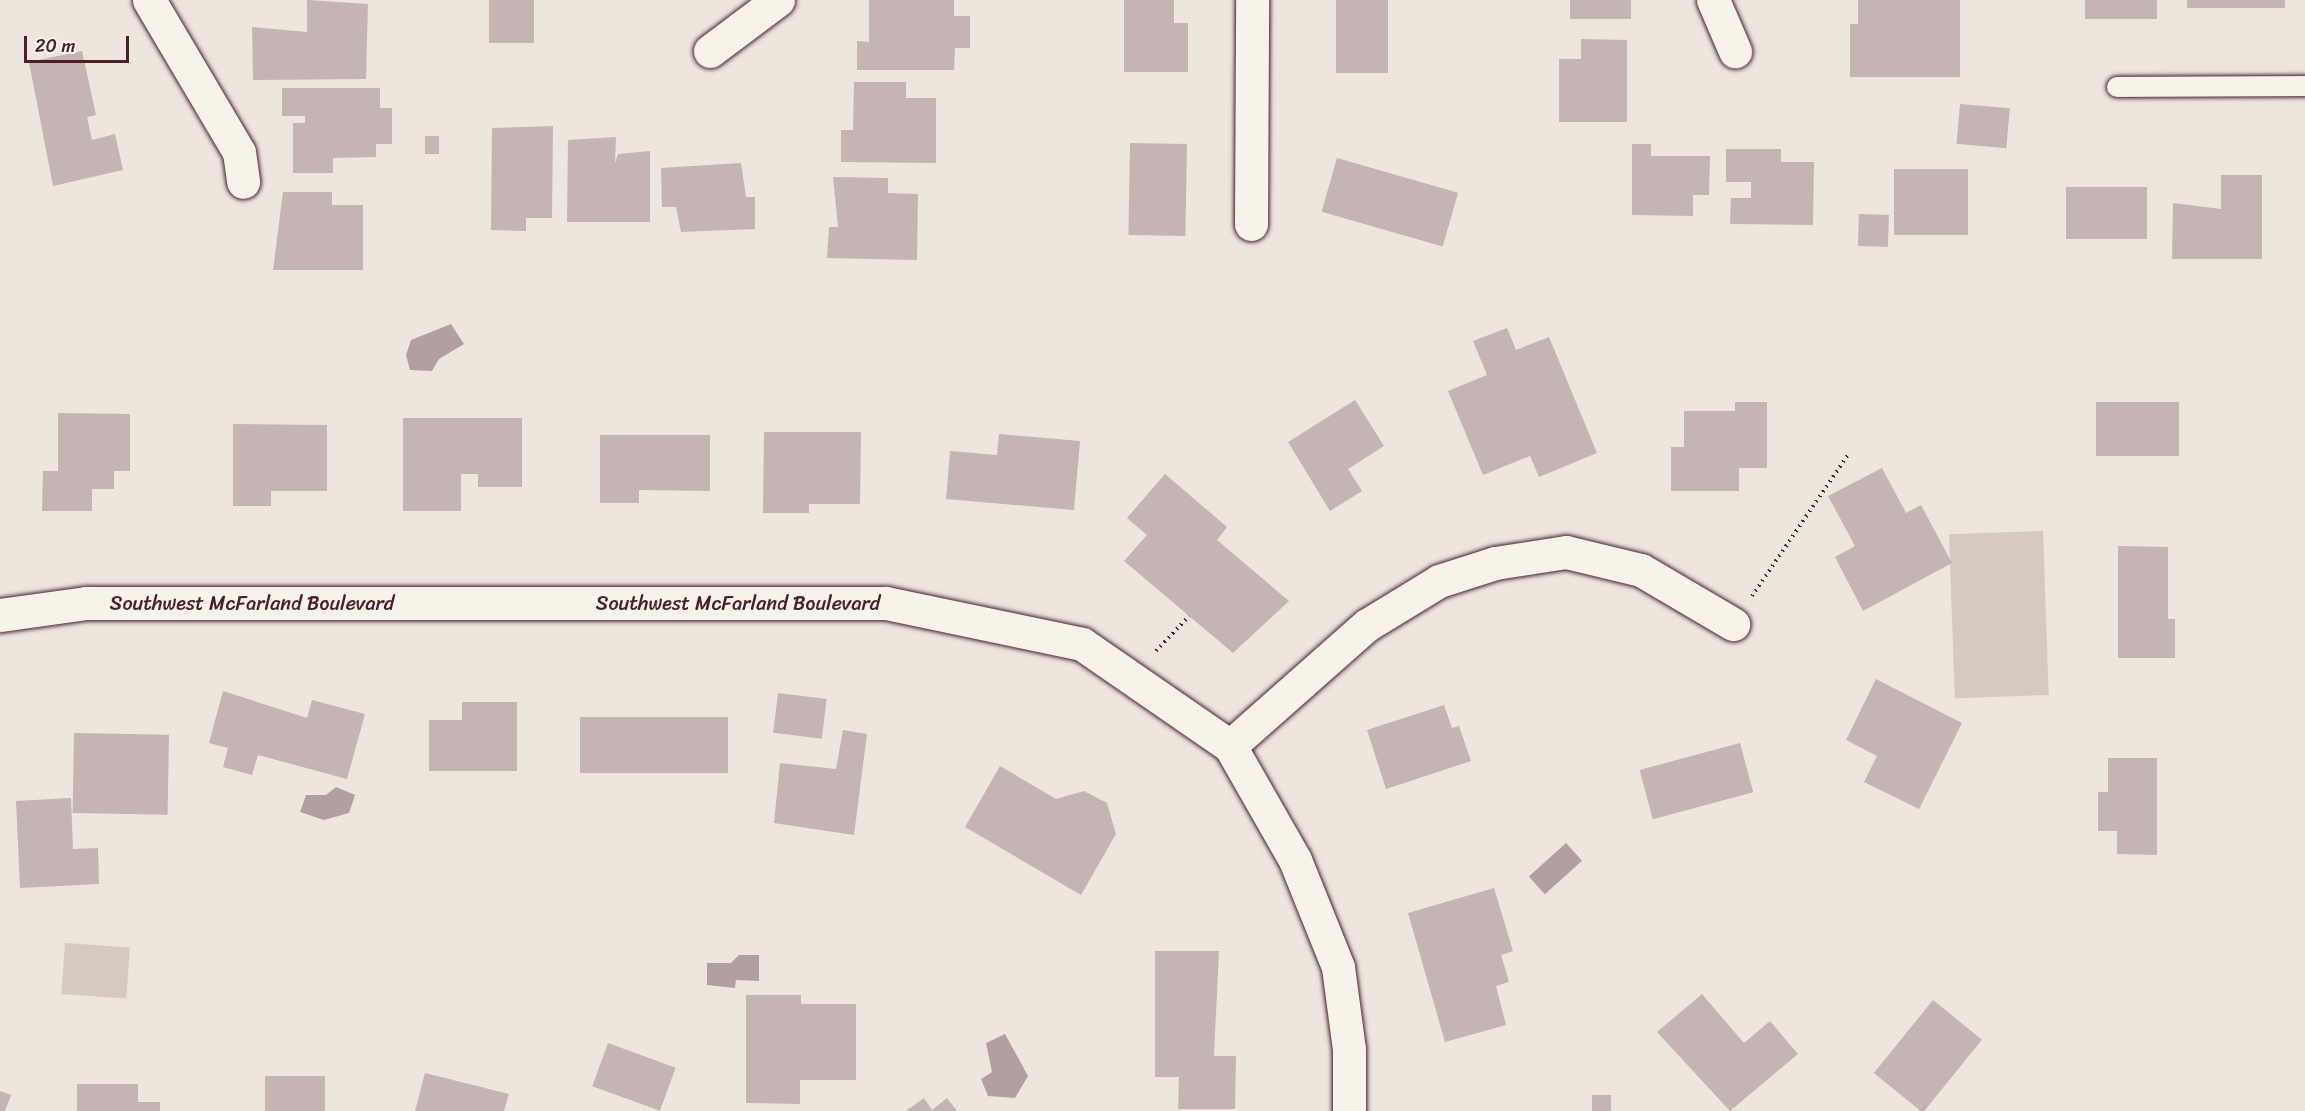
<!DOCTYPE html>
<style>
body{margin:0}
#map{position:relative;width:2305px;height:1111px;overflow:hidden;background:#ece6dd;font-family:Sriracha,sans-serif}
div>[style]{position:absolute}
.green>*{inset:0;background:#d5c9c2;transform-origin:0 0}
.water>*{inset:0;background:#b39f9d;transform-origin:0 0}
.building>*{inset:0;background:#c4b5b0;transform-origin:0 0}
.path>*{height:4px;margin-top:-2px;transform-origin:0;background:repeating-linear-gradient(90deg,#4a1f2b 0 1.5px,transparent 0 6px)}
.roads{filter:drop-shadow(0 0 2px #4a1f2b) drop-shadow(0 0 2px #4a1f2b)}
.service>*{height:20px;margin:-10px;padding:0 10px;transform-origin:10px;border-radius:10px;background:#f7f3e8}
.minor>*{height:33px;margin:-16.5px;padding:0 16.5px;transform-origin:16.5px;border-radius:16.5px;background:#f7f3e8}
span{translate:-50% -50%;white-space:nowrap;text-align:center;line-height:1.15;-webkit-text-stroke:4.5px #f7f3e8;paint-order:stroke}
.street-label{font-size:20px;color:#4a1f2b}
.scale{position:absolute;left:24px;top:36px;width:105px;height:27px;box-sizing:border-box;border:3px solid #4a1f2b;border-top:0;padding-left:8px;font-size:18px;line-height:21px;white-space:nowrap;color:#4a1f2b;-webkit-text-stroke:4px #f7f3e8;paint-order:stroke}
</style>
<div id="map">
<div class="green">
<i style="left:2043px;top:531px;width:164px;height:94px;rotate:88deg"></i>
<i style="left:65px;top:943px;width:65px;height:51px;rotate:4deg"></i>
</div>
<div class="water">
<i style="clip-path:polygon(451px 324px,464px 344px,439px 359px,432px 371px,410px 370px,406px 355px,411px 340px)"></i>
<i style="clip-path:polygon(336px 787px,355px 795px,349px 813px,324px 820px,300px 812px,306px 795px,326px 795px)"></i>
<i style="left:1566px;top:843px;width:24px;height:50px;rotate:48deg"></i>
<i style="clip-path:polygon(739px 955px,759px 955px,759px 981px,736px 980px,735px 988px,707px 985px,707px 963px,731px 963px)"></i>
<i style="clip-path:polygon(1005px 1034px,1028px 1076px,1015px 1098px,988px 1096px,981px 1079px,992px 1072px,986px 1043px)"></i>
</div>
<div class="building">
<i style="clip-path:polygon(307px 0,368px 4px,366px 79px,253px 80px,252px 27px,307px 32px)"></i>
<i style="left:489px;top:0;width:45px;height:43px"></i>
<i style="clip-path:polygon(869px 0,954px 0,954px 16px,970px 16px,970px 48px,955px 48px,954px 70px,857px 70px,857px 41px,869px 42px)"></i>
<i style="clip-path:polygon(1124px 0,1174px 0,1174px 23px,1188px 23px,1188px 72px,1124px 72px)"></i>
<i style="left:1336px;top:0;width:52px;height:73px"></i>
<i style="left:1570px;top:0;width:61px;height:19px"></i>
<i style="clip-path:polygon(1858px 0,1960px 0,1960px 77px,1850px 77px,1850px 24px,1858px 24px)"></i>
<i style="left:2085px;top:0;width:72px;height:19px"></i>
<i style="left:2187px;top:0;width:98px;height:8px"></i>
<i style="clip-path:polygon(1581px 39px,1627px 40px,1627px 122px,1559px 122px,1559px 59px,1581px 59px)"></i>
<i style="clip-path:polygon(82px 51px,96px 115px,87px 117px,92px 140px,115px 134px,123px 170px,53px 186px,29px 62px)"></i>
<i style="clip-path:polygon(854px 82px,906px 82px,906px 98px,936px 98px,936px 163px,841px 162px,841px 130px,853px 130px)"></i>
<i style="clip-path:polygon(282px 88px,380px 88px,380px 108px,392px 108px,392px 144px,376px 144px,376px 157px,333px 158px,333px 173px,293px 173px,293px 123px,305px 123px,305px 116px,282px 116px)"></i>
<i style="left:1960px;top:104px;width:50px;height:40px;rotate:5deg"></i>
<i style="clip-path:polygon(553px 126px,552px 218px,526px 218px,526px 231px,491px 230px,492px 128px)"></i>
<i style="left:425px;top:136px;width:14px;height:18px"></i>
<i style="clip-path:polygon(616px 137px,615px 163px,618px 154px,650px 151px,650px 222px,567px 222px,568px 140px)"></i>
<i style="left:1130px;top:143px;width:57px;height:92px;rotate:1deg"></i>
<i style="clip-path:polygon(1632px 144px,1651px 144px,1651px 156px,1710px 156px,1709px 195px,1693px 195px,1693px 216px,1632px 215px)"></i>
<i style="clip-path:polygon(1726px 149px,1781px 149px,1781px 162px,1814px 162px,1813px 225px,1730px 224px,1731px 198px,1751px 198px,1751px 182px,1726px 182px)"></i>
<i style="left:1337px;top:158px;width:126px;height:56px;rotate:16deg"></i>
<i style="clip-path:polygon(741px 163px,746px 197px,755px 197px,755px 229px,681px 232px,676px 207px,662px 207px,661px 168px)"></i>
<i style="left:1894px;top:169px;width:74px;height:66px"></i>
<i style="clip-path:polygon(2221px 175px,2262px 175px,2262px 259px,2172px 259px,2173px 203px,2221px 209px)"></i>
<i style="clip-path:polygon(833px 177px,888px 178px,888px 193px,918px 194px,917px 260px,827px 258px,829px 227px,838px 227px)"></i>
<i style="left:2066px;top:187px;width:81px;height:52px"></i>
<i style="clip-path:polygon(283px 192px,332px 192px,332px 205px,363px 205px,363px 270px,273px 270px)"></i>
<i style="left:1859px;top:214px;width:30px;height:32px;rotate:2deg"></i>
<i style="clip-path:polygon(1507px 328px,1516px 350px,1549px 337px,1597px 453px,1539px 477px,1530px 456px,1483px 475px,1448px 391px,1487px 375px,1473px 341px)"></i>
<i style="clip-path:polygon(1355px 400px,1384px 446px,1348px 469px,1362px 491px,1330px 511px,1288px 442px)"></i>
<i style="clip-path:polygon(1735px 402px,1767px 402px,1767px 468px,1739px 468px,1739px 491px,1671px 491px,1671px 447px,1684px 447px,1684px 411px,1735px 411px)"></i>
<i style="left:2096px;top:402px;width:83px;height:54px"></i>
<i style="clip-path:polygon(58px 413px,130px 414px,130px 471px,114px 471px,114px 489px,92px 489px,92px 511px,42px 511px,43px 471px,58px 471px)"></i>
<i style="clip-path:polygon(403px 418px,522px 418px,522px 487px,478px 487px,478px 474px,461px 474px,461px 511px,403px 511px)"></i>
<i style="clip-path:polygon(233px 424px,327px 425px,327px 491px,271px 491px,271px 506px,233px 506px)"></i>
<i style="clip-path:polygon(764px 432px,861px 432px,860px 504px,809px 504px,809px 513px,763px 513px)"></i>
<i style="clip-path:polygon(999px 434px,1080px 441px,1074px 510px,946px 499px,950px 451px,997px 455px)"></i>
<i style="clip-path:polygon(600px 435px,710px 435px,710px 491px,639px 490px,639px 503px,600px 503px)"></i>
<i style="clip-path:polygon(1882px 468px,1906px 513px,1921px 505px,1952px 563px,1863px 611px,1835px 557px,1855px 546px,1828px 496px)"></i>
<i style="clip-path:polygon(1165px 474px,1227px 527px,1217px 540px,1289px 601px,1233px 653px,1124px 561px,1147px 535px,1127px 518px)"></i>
<i style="clip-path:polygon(2118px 546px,2168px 547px,2168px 619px,2175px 619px,2175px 658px,2118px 658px)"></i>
<i style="clip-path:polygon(1876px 679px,1962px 723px,1919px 809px,1864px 782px,1877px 756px,1846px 740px)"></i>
<i style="clip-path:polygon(223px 691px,307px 718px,312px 700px,365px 714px,347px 779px,258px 755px,252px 775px,223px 767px,228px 748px,209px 743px)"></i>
<i style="left:778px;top:693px;width:49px;height:40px;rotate:7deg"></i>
<i style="clip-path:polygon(462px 702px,517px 702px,517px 771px,429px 771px,429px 720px,462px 720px)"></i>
<i style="clip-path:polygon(1444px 705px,1452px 728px,1459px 726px,1471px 761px,1386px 789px,1367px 730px)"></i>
<i style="left:580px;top:717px;width:148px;height:56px"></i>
<i style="clip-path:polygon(843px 730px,867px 734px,854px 835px,774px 823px,780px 763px,836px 769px)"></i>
<i style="left:74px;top:733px;width:95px;height:80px;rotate:1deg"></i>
<i style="left:1740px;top:743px;width:51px;height:104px;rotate:75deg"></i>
<i style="clip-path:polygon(2108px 758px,2157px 758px,2157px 855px,2117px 854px,2117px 831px,2098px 831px,2098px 792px,2108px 792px)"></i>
<i style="clip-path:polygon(1000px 766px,1056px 799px,1084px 791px,1107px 803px,1116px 834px,1081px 895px,965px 827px)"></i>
<i style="clip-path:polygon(71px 798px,73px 849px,98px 848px,99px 884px,20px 888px,16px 801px)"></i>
<i style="clip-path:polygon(1494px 888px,1513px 951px,1501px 955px,1509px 982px,1496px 986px,1506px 1025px,1445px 1042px,1408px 913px)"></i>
<i style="clip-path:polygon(1155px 951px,1219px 951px,1214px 1056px,1236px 1056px,1235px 1109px,1178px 1109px,1179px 1077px,1155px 1077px)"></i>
<i style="clip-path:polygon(1702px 994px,1744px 1043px,1770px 1021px,1798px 1054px,1730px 1111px,1657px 1032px)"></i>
<i style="clip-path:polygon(746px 995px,801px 995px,801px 1004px,856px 1004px,856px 1080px,800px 1080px,800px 1104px,746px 1103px)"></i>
<i style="left:1933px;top:1000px;width:63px;height:94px;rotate:39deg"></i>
<i style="left:608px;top:1043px;width:72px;height:46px;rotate:20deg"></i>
<i style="clip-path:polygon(425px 1073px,509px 1094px,504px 1111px,415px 1111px)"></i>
<i style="left:265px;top:1076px;width:60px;height:35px"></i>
<i style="clip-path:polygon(77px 1084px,138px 1084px,138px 1102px,160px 1102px,160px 1111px,77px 1111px)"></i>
<i style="clip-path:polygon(0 1091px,11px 1095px,5px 1111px,0 1111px)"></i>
<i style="left:1592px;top:1095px;width:19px;height:16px"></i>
<i style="clip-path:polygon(924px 1098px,932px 1110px,947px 1098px,957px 1111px,906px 1111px)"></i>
</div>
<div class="path">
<i style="left:1752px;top:596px;width:171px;rotate:-55.8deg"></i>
<i style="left:1156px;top:651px;width:48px;rotate:-46.7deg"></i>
</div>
<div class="roads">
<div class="service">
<i style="left:2117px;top:87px;width:188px;rotate:-0.3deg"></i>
</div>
<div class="minor">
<i style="left:149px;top:0;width:177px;rotate:59.4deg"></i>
<i style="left:239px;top:152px;width:30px;rotate:82deg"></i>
<i style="left:1713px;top:0;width:56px;rotate:66.7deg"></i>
<i style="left:710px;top:51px;width:85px;rotate:-36.9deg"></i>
<i style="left:1251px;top:224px;width:224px;rotate:-89.7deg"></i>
<i style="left:0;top:615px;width:87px;rotate:-7.9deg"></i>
<i style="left:86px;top:603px;width:800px"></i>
<i style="left:886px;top:603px;width:200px;rotate:11.8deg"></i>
<i style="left:1082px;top:644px;width:180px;rotate:34.6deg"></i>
<i style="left:1230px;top:746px;width:131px;rotate:60.3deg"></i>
<i style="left:1295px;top:860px;width:115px;rotate:68.1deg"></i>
<i style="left:1338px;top:967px;width:83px;rotate:82.4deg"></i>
<i style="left:1349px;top:1049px;width:62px;rotate:90deg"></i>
<i style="left:1230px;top:746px;width:183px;rotate:-41.5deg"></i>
<i style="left:1367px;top:625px;width:84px;rotate:-31.4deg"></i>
<i style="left:1439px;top:581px;width:59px;rotate:-17.8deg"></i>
<i style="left:1495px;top:563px;width:72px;rotate:-8.8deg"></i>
<i style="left:1566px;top:552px;width:77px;rotate:13.5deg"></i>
<i style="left:1641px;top:570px;width:107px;rotate:30.4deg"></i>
</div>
</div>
<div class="street-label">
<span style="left:252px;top:603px">Southwest McFarland Boulevard</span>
<span style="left:738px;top:603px">Southwest McFarland Boulevard</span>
</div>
<div class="scale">20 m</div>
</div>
